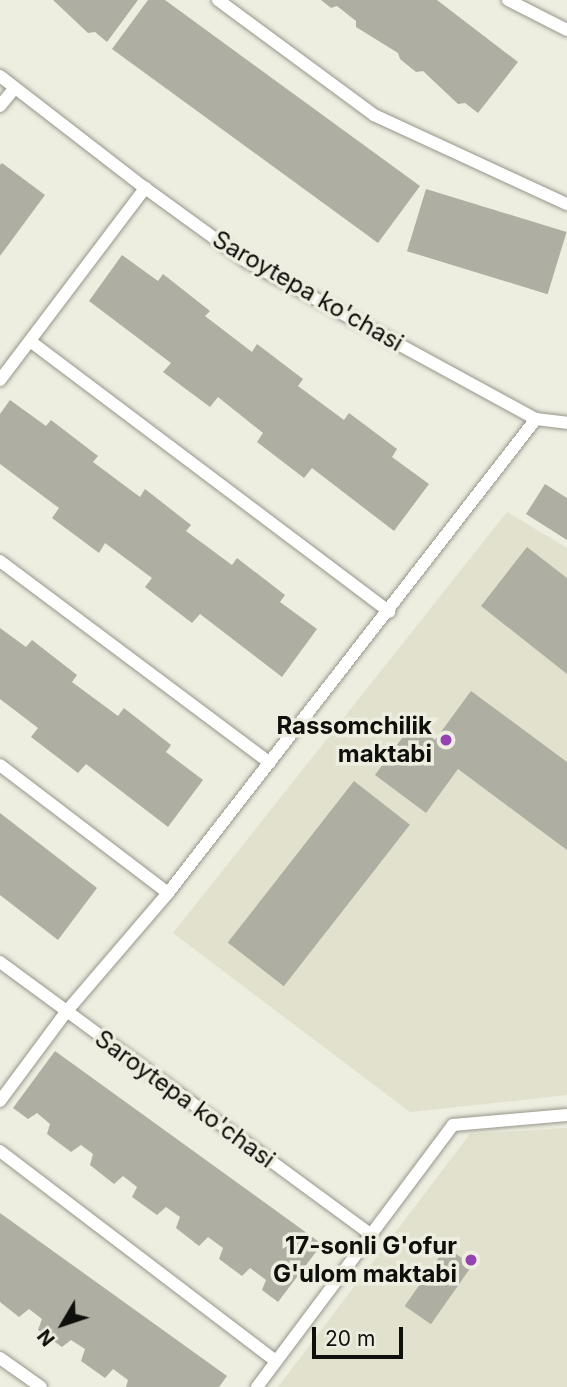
<!DOCTYPE html>
<style>
body{margin:0}
#map{position:relative;width:567px;height:1387px;overflow:hidden;background:#edede0;font-family:Inter,sans-serif}
div>[style]{position:absolute}
.built>*{inset:0;background:#e1e1cd}
.building>*{inset:0;background:#aeaea2;transform-origin:0 0}
.roads{filter:drop-shadow(0 0 2px #97968b) drop-shadow(0 0 2px #97968b)}
.service>*{height:12px;margin:-6px;padding:0 6px;transform-origin:6px;border-radius:6px;background:#fff}
.dots>*{width:19px;height:19px;translate:-50% -50%;box-sizing:border-box;border:4px solid #edede0;border-radius:50%}
span{translate:-50% -50%;white-space:nowrap;text-align:center;line-height:1.15;-webkit-text-stroke:7px #edede0;paint-order:stroke}
.street-label{font-size:24px;color:#0f0f0b}
.poi-label{font-size:24px;color:#0f0f0b;font-weight:700}
.right{translate:-100% -50%;text-align:right}
.north{position:absolute;left:28px;top:1289px;width:70px;height:70px;-webkit-text-stroke:5px #edede0;paint-order:stroke;rotate:231deg;font-size:19px;font-weight:700;line-height:28px;text-align:center;color:#0f0f0b}
.north::after{content:'';display:block;margin:auto;width:24px;height:32px;background:#0f0f0b;clip-path:polygon(50% 0,100% 100%,50% 72%,0 100%)}
.scale{position:absolute;left:312px;top:1327px;width:91px;height:32px;box-sizing:border-box;border:4px solid #0f0f0b;border-top:0;padding-left:9px;font-size:21px;line-height:24px;white-space:nowrap;color:#0f0f0b;-webkit-text-stroke:5px #edede0;paint-order:stroke}
</style>
<div id="map">
<div class="built">
<i style="clip-path:polygon(507px 512px,567px 548px,567px 1095px,410px 1112px,173px 933px)"></i>
<i style="clip-path:polygon(567px 1128px,567px 1387px,278px 1387px,470px 1134px)"></i>
</div>
<div class="building">
<i style="clip-path:polygon(53px 0,138px 0,107px 42px,95px 32px,88px 33px)"></i>
<i style="clip-path:polygon(148px 0,165px 0,420px 186px,378px 243px,112px 49px)"></i>
<i style="clip-path:polygon(321px 0,437px 0,518px 62px,478px 113px,465px 103px,458px 104px,423px 71px,416px 72px,400px 59px,398px 53px,356px 27px,356px 21px,337px 6px,331px 8px)"></i>
<i style="clip-path:polygon(2px 163px,45px 195px,0 256px,0 165px)"></i>
<i style="left:426px;top:189px;width:147px;height:65px;rotate:17deg"></i>
<i style="clip-path:polygon(122px 255px,158px 281px,163px 274px,210px 311px,205px 316px,252px 352px,257px 344px,303px 379px,298px 386px,344px 420px,349px 413px,397px 449px,392px 457px,429px 484px,394px 531px,312px 468px,304px 478px,257px 442px,263px 433px,218px 397px,210px 407px,163px 372px,171px 363px,89px 301px)"></i>
<i style="clip-path:polygon(10px 400px,46px 426px,51px 420px,98px 456px,93px 462px,140px 497px,145px 489px,191px 525px,186px 531px,232px 565px,237px 558px,285px 595px,280px 602px,317px 629px,282px 677px,200px 614px,192px 623px,145px 587px,152px 578px,105px 543px,99px 553px,52px 518px,59px 508px,0 464px,0 414px)"></i>
<i style="clip-path:polygon(545px 484px,567px 498px,567px 540px,526px 514px)"></i>
<i style="clip-path:polygon(527px 547px,567px 578px,567px 674px,481px 606px)"></i>
<i style="clip-path:polygon(0 628px,26px 647px,32px 640px,77px 675px,72px 682px,118px 716px,124px 708px,171px 745px,166px 752px,203px 780px,168px 827px,86px 764px,78px 773px,31px 737px,38px 728px,0 699px)"></i>
<i style="clip-path:polygon(471px 691px,567px 762px,567px 850px,458px 769px,426px 813px,375px 775px,413px 723px,435px 740px)"></i>
<i style="left:354px;top:781px;width:71px;height:205px;rotate:38deg"></i>
<i style="clip-path:polygon(0 813px,97px 888px,58px 940px,0 895px)"></i>
<i style="clip-path:polygon(55px 1051px,322px 1244px,278px 1302px,262px 1290px,266px 1280px,250px 1268px,242px 1276px,219px 1259px,223px 1248px,208px 1237px,199px 1246px,176px 1228px,180px 1217px,166px 1207px,157px 1215px,132px 1197px,137px 1187px,123px 1176px,114px 1184px,90px 1165px,93px 1154px,81px 1145px,71px 1152px,47px 1134px,50px 1124px,37px 1113px,28px 1119px,13px 1108px)"></i>
<i style="clip-path:polygon(0 1213px,227px 1376px,219px 1387px,126px 1387px,128px 1380px,113px 1369px,105px 1378px,81px 1361px,85px 1349px,71px 1340px,62px 1347px,38px 1330px,42px 1319px,29px 1309px,19px 1317px,0 1302px)"></i>
<i style="left:446px;top:1247px;width:32px;height:72px;rotate:35deg"></i>
</div>
<div class="roads">
<div class="service">
<i style="left:218px;top:0;width:194px;rotate:36.4deg"></i>
<i style="left:374px;top:115px;width:213px;rotate:24.8deg"></i>
<i style="left:508px;top:0;width:66px;rotate:27deg"></i>
<i style="left:0;top:76px;width:183px;rotate:37.7deg"></i>
<i style="left:145px;top:188px;width:125px;rotate:35.9deg"></i>
<i style="left:246px;top:261px;width:330px;rotate:28.6deg"></i>
<i style="left:536px;top:419px;width:31px;rotate:7deg"></i>
<i style="left:0;top:106px;width:22px;rotate:-51deg"></i>
<i style="left:30px;top:341px;width:450px;rotate:37deg"></i>
<i style="left:0;top:380px;width:241px;rotate:-52.9deg"></i>
<i style="left:0;top:561px;width:337px;rotate:36.8deg"></i>
<i style="left:0;top:765px;width:211px;rotate:37.3deg"></i>
<i style="left:0;top:962px;width:459px;rotate:36.3deg"></i>
<i style="left:0;top:1101px;width:111px;rotate:-53.4deg"></i>
<i style="left:66px;top:1012px;width:157px;rotate:-49.4deg"></i>
<i style="left:168px;top:893px;width:600px;rotate:-52.18deg"></i>
<i style="left:0;top:1151px;width:347px;rotate:37.3deg"></i>
<i style="left:0;top:1358px;width:50px;rotate:35.3deg"></i>
<i style="left:257px;top:1387px;width:327px;rotate:-53.2deg"></i>
<i style="left:453px;top:1125px;width:114px;rotate:-5deg"></i>
</div>
</div>
<div class="dots">
<i style="left:446px;top:740px;background:#9643b2"></i>
<i style="left:471px;top:1260px;background:#9643b2"></i>
</div>
<div class="street-label">
<span style="left:308px;top:291px;rotate:30deg">Saroytepa ko'chasi</span>
<span style="left:185px;top:1099px;rotate:36deg">Saroytepa ko'chasi</span>
</div>
<div class="poi-label">
<span class="right" style="left:432px;top:740px">Rassomchilik<br>maktabi</span>
<span class="right" style="left:457px;top:1260px">17-sonli G'ofur<br>G'ulom maktabi</span>
</div>
<div class="north">N</div>
<div class="scale">20 m</div>
</div>
